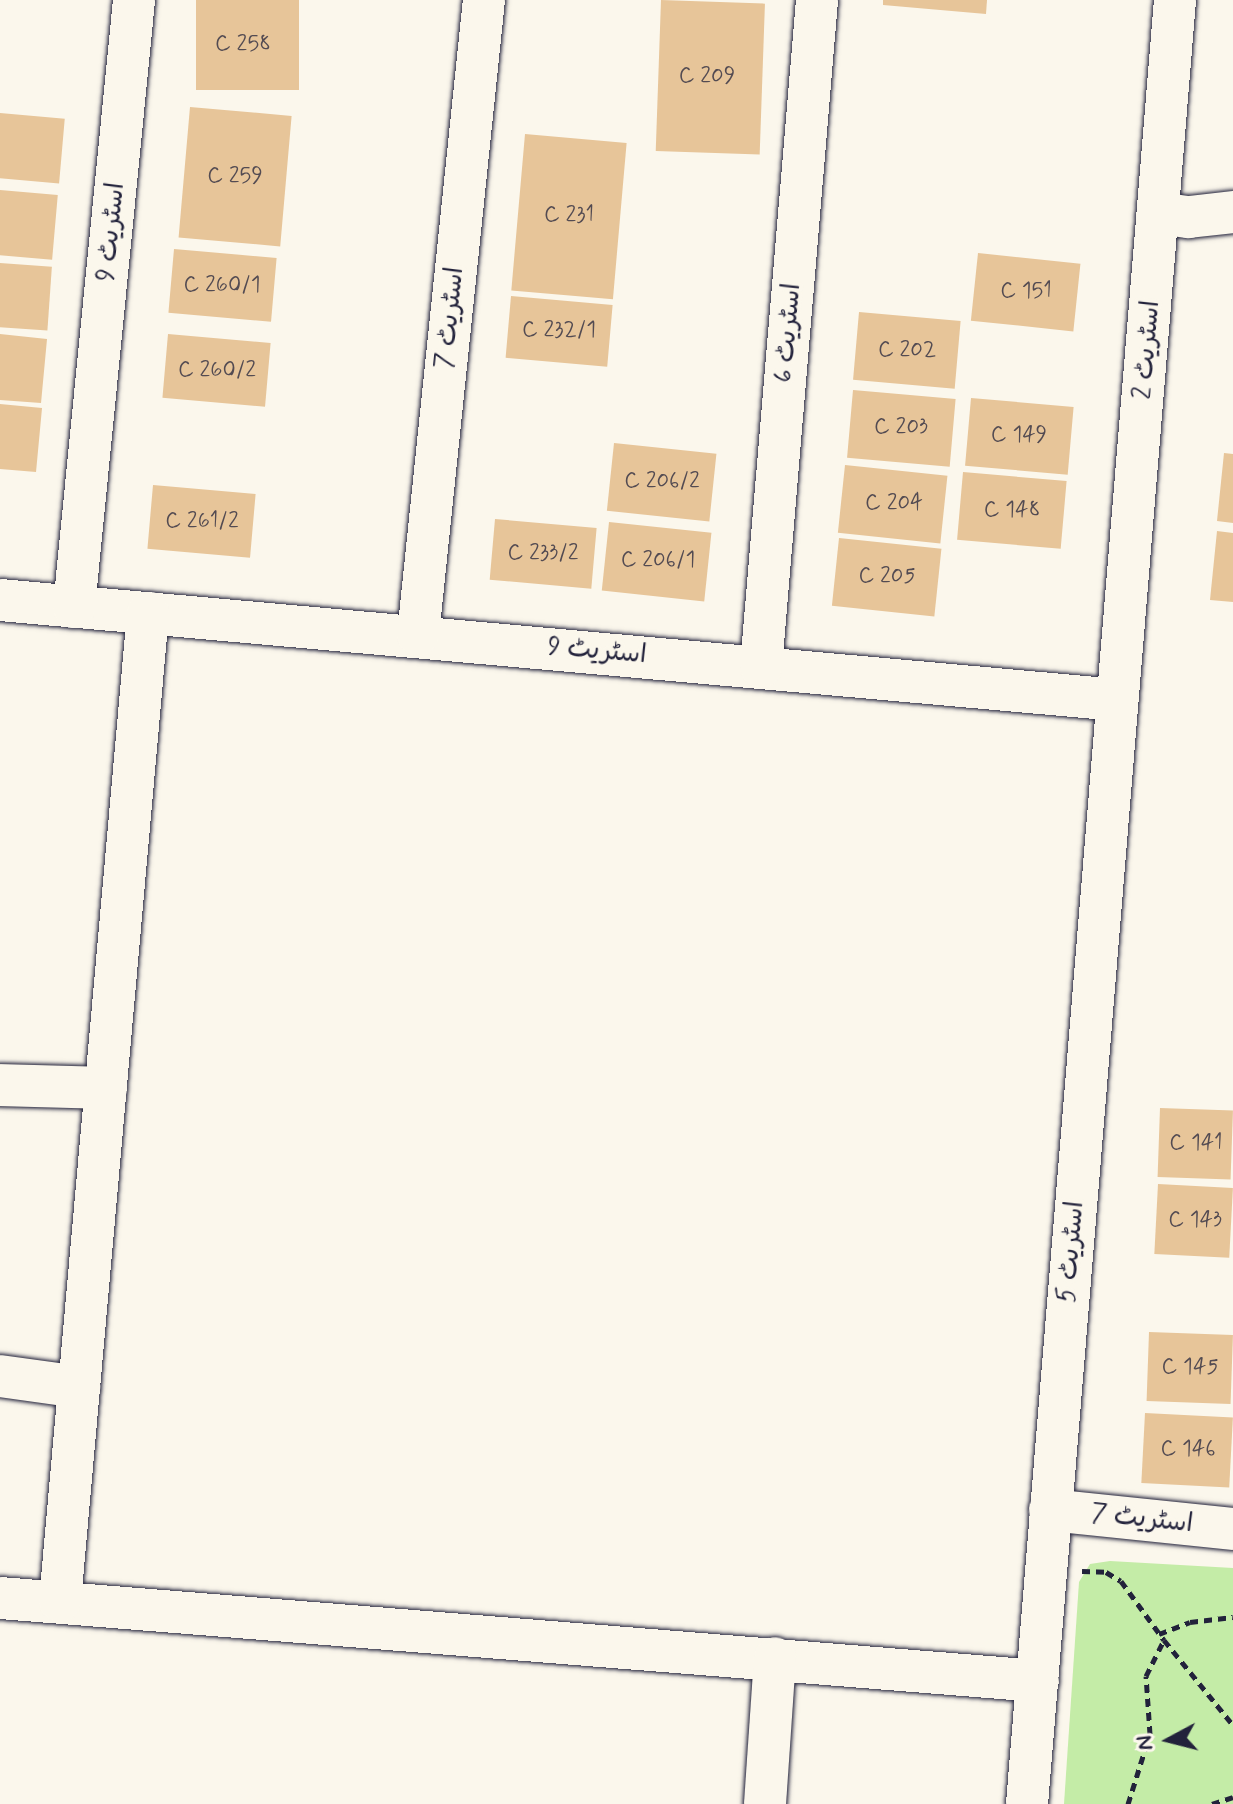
<!DOCTYPE html>
<meta charset="utf-8">
<style>
body{margin:0}
#map{position:relative;width:1233px;height:1804px;overflow:hidden;background:#fbf7ec;font-family:Mynerve,"Playpen Sans Arabic",sans-serif}
div>[style]{position:absolute}
.green>*{inset:0;background:#c4eca7}
.building>*{inset:0;background:#e7c599;transform-origin:0 0}
.path>*{height:5px;margin-top:-2.5px;transform-origin:0;background:repeating-linear-gradient(90deg,#22223b 0 8px,transparent 0 14px)}
.roads{filter:drop-shadow(0 0 2px #22223b) drop-shadow(0 0 2px #22223b)}
.minor>*{height:42px;margin:-21px;padding:0 21px;transform-origin:21px;border-radius:21px;background:#fbf7ec}
span{translate:-50% -50%;white-space:nowrap;text-align:center;line-height:1.15;-webkit-text-stroke:8px #fbf7ec;paint-order:stroke}
.number-label{font-size:22px;color:#534b52}
.number-label span{-webkit-text-stroke-width:0}
.street-label{font-size:26px;color:#22223b}
.north{position:absolute;left:1129px;top:1700px;width:80px;height:80px;-webkit-text-stroke:6px #fbf7ec;paint-order:stroke;rotate:263deg;font-size:22px;font-weight:700;line-height:32px;text-align:center;color:#22223b}
.north::after{content:'';display:block;margin:auto;width:28px;height:36px;background:#22223b;clip-path:polygon(50% 0,100% 100%,50% 72%,0 100%)}
</style>
<div id="map">
<div class="green">
<i style="clip-path:polygon(1110px 1561px,1233px 1568px,1233px 1804px,1064px 1804px,1079px 1582px,1090px 1564px)"></i>
</div>
<div class="building">
<i style="left:196px;top:0;width:103px;height:90px"></i>
<i style="left:661px;top:0;width:104px;height:151px;rotate:2deg"></i>
<i style="clip-path:polygon(883px 0,987px 0,986px 14px,883px 5px)"></i>
<i style="left:190px;top:107px;width:102px;height:131px;rotate:5deg"></i>
<i style="left:0;top:113px;width:65px;height:65px;rotate:5deg"></i>
<i style="left:525px;top:134px;width:102px;height:157px;rotate:5deg"></i>
<i style="left:0;top:190px;width:58px;height:65px;rotate:5deg"></i>
<i style="left:174px;top:249px;width:103px;height:64px;rotate:5deg"></i>
<i style="left:978px;top:253px;width:103px;height:68px;rotate:6deg"></i>
<i style="left:0;top:263px;width:52px;height:64px;rotate:4deg"></i>
<i style="left:511px;top:296px;width:102px;height:62px;rotate:5deg"></i>
<i style="left:859px;top:312px;width:102px;height:68px;rotate:5deg"></i>
<i style="clip-path:polygon(0 334px,47px 339px,41px 403px,0 400px)"></i>
<i style="left:168px;top:334px;width:103px;height:64px;rotate:5deg"></i>
<i style="left:853px;top:390px;width:103px;height:68px;rotate:5deg"></i>
<i style="left:971px;top:398px;width:103px;height:68px;rotate:5deg"></i>
<i style="clip-path:polygon(0 404px,42px 408px,36px 472px,0 469px)"></i>
<i style="left:614px;top:443px;width:103px;height:68px;rotate:6deg"></i>
<i style="clip-path:polygon(1224px 453px,1233px 454px,1233px 523px,1217px 521px)"></i>
<i style="left:845px;top:465px;width:103px;height:68px;rotate:6deg"></i>
<i style="left:963px;top:472px;width:104px;height:68px;rotate:5deg"></i>
<i style="left:153px;top:485px;width:103px;height:64px;rotate:5deg"></i>
<i style="left:495px;top:519px;width:102px;height:61px;rotate:5deg"></i>
<i style="left:609px;top:522px;width:103px;height:69px;rotate:6deg"></i>
<i style="clip-path:polygon(1217px 531px,1233px 533px,1233px 602px,1210px 600px)"></i>
<i style="left:839px;top:538px;width:103px;height:68px;rotate:6deg"></i>
<i style="left:1160px;top:1108px;width:73px;height:69px;rotate:2deg"></i>
<i style="left:1158px;top:1184px;width:75px;height:70px;rotate:3deg"></i>
<i style="left:1149px;top:1332px;width:84px;height:69px;rotate:2deg"></i>
<i style="left:1145px;top:1413px;width:88px;height:70px;rotate:3deg"></i>
</div>
<div class="path">
<i style="left:1082px;top:1571px;width:24px;rotate:2deg"></i>
<i style="left:1106px;top:1572px;width:17px;rotate:31deg"></i>
<i style="left:1121px;top:1581px;width:73px;rotate:53.9deg"></i>
<i style="left:1159px;top:1634px;width:33px;rotate:-21deg"></i>
<i style="left:1190px;top:1622px;width:43px;rotate:-6.6deg"></i>
<i style="left:1128px;top:1804px;width:73px;rotate:-72.6deg"></i>
<i style="left:1150px;top:1734px;width:58px;rotate:-93.9deg"></i>
<i style="left:1146px;top:1676px;width:40px;rotate:-63.4deg"></i>
<i style="left:1164px;top:1640px;width:109px;rotate:50.9deg"></i>
<i style="left:1212px;top:1804px;width:22px;rotate:-18deg"></i>
</div>
<div class="roads">
<div class="minor">
<i style="left:1159px;top:213px;width:30px;rotate:8deg"></i>
<i style="left:1189px;top:217px;width:44px;rotate:-6.5deg"></i>
<i style="left:0;top:600px;width:1122px;rotate:5.11deg"></i>
<i style="left:74px;top:607px;width:610px;rotate:-84.35deg"></i>
<i style="left:418px;top:635px;width:638px;rotate:-84.07deg"></i>
<i style="left:761px;top:667px;width:669px;rotate:-85.2deg"></i>
<i style="left:0;top:1085px;width:106px;rotate:1.6deg"></i>
<i style="left:0;top:1376px;width:80px;rotate:7.9deg"></i>
<i style="left:1050px;top:1510px;width:184px;rotate:5.9deg"></i>
<i style="left:0;top:1598px;width:1041px;rotate:4.57deg"></i>
<i style="left:60px;top:1601px;width:992px;rotate:-84.91deg"></i>
<i style="left:765px;top:1804px;width:146px;rotate:-86.1deg"></i>
<i style="left:1027px;top:1804px;width:1810px;rotate:-85.31deg"></i>
</div>
</div>
<div class="number-label">
<span style="left:243px;top:45px">C 258</span>
<span style="left:707px;top:77px">C 209</span>
<span style="left:235px;top:177px">C 259</span>
<span style="left:569px;top:216px">C 231</span>
<span style="left:222px;top:286px">C 260/1</span>
<span style="left:1026px;top:292px">C 151</span>
<span style="left:559px;top:331px">C 232/1</span>
<span style="left:907px;top:351px">C 202</span>
<span style="left:217px;top:371px">C 260/2</span>
<span style="left:901px;top:428px">C 203</span>
<span style="left:1019px;top:436px">C 149</span>
<span style="left:662px;top:482px">C 206/2</span>
<span style="left:894px;top:504px">C 204</span>
<span style="left:1012px;top:511px">C 148</span>
<span style="left:202px;top:522px">C 261/2</span>
<span style="left:543px;top:554px">C 233/2</span>
<span style="left:658px;top:561px">C 206/1</span>
<span style="left:887px;top:577px">C 205</span>
<span style="left:1196px;top:1144px">C 141</span>
<span style="left:1195px;top:1221px">C 143</span>
<span style="left:1190px;top:1368px">C 145</span>
<span style="left:1188px;top:1450px">C 146</span>
</div>
<div class="street-label">
<span style="left:112px;top:232px;rotate:-84deg">اسٹریٹ 9</span>
<span style="left:451px;top:318px;rotate:-84deg">اسٹریٹ 7</span>
<span style="left:789px;top:333px;rotate:-85deg">اسٹریٹ 6</span>
<span style="left:1148px;top:350px;rotate:-85deg">اسٹریٹ 2</span>
<span style="left:597px;top:652px;rotate:5deg">اسٹریٹ 9</span>
<span style="left:1072px;top:1252px;rotate:-85deg">اسٹریٹ 5</span>
<span style="left:1142px;top:1520px;rotate:6deg">اسٹریٹ 7</span>
</div>
<div class="north">N</div>
</div>
